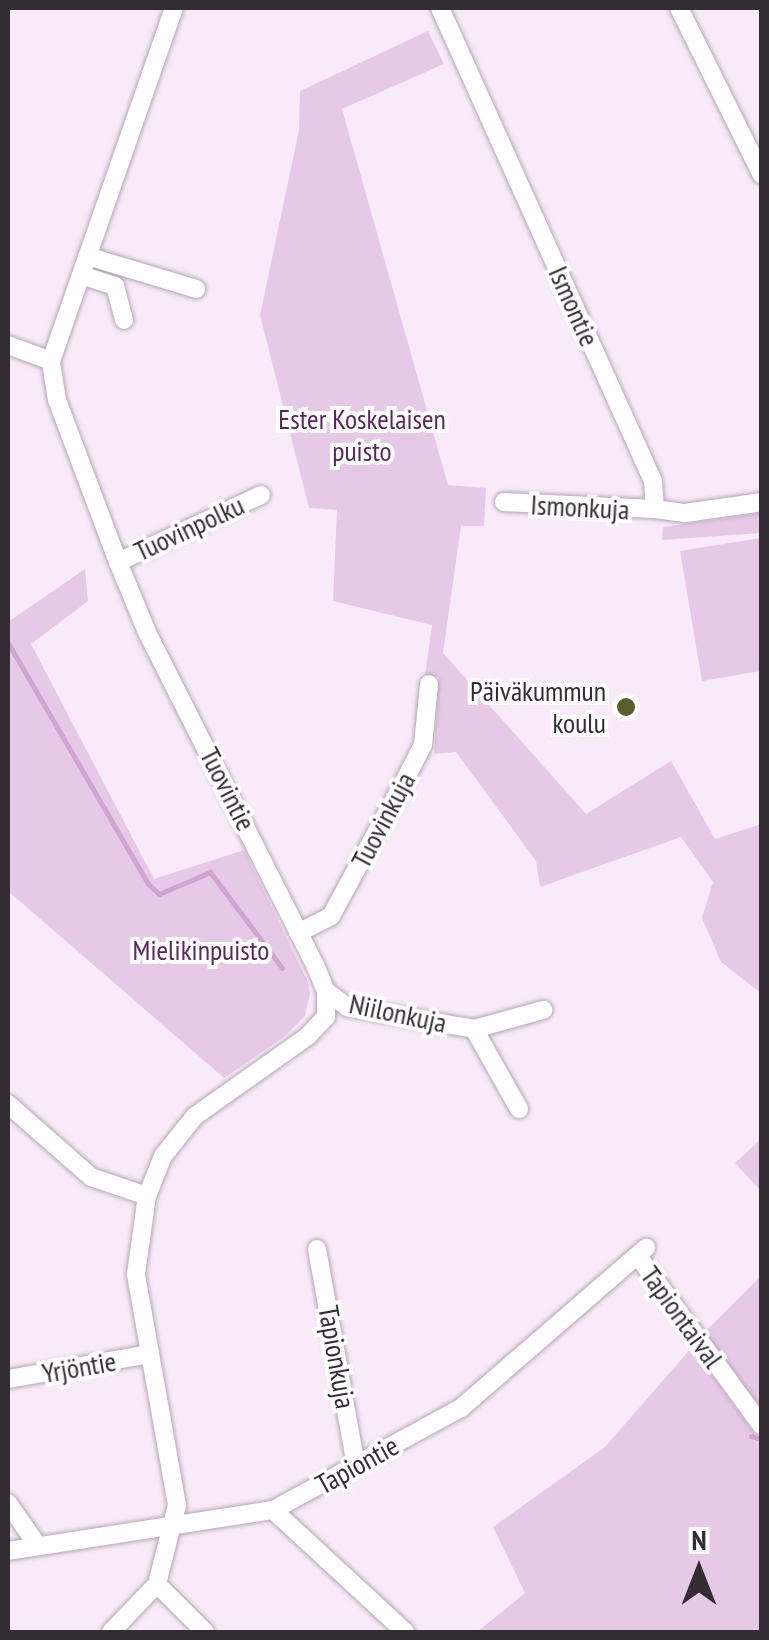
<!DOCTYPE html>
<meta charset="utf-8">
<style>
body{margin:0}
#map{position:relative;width:769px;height:1640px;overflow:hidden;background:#f9eafa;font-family:"PT Sans Narrow",sans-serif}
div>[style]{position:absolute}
.green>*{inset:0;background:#e6c9e7}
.stream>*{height:5px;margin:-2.5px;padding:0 2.5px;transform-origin:2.5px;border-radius:2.5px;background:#d1a5d2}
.roads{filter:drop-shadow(0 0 2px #b5a6b5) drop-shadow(0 0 2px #b5a6b5)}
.minor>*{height:18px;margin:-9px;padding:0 9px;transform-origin:9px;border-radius:9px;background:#fff}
.dots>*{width:28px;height:28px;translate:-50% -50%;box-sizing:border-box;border:5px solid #fff;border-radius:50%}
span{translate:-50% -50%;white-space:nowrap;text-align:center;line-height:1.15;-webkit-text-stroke:8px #fff;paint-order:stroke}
.street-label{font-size:28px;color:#332d33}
.park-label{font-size:28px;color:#5b265e}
.poi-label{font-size:28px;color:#332d33}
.right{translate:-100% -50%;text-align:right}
.frame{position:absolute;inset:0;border:10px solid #332d33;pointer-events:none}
.north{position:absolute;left:649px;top:1520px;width:100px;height:100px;-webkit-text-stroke:8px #fff;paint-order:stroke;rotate:0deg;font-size:28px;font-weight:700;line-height:40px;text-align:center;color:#332d33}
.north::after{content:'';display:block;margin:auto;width:35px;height:45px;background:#332d33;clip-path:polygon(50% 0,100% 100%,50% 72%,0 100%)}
</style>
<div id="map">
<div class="green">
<i style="clip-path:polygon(428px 31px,444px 64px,342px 109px,448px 485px,486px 488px,484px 526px,461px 526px,443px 653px,586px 814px,671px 761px,715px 839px,761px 824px,761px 993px,721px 962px,702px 918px,713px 882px,681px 837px,540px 887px,536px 861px,456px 752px,434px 754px,439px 677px,425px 675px,432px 625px,333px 601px,337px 510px,309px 508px,260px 315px,299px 130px,300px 91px)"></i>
<i style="clip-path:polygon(761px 513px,761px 533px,662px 540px,663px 527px)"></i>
<i style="clip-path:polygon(761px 538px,761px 671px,702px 681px,680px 551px)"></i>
<i style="clip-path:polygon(85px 569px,88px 601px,31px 644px,154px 879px,244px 850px,307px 980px,310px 993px,305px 1016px,284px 1037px,224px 1078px,8px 891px,8px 622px)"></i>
<i style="clip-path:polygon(761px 1139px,761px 1191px,735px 1163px)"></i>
<i style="clip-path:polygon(761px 1276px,761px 1412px,703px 1334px)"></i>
<i style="clip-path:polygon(692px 1347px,761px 1443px,761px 1632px,477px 1632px,525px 1593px,493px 1527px,605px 1447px)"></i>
</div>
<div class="stream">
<i style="left:8px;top:643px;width:279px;rotate:59.8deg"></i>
<i style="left:148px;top:884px;width:15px;rotate:42deg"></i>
<i style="left:159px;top:894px;width:56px;rotate:-23.3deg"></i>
<i style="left:210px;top:872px;width:120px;rotate:53.1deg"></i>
<i style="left:751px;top:1436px;width:6px;rotate:18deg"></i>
</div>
<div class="roads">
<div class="minor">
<i style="left:440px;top:8px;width:519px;rotate:65.76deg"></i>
<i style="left:653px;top:481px;width:28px;rotate:86deg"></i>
<i style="left:655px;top:509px;width:30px;rotate:8deg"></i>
<i style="left:685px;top:513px;width:78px;rotate:-8.1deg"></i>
<i style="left:679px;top:8px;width:186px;rotate:63.6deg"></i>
<i style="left:87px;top:256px;width:114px;rotate:16.8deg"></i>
<i style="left:81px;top:275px;width:36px;rotate:18deg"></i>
<i style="left:115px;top:286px;width:35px;rotate:75deg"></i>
<i style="left:8px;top:345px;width:46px;rotate:20.4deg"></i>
<i style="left:504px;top:502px;width:151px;rotate:2.7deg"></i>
<i style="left:118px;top:562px;width:158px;rotate:-25.1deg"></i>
<i style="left:298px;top:933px;width:37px;rotate:-27deg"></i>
<i style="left:331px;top:916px;width:162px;rotate:-61.5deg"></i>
<i style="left:408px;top:774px;width:33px;rotate:-63deg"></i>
<i style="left:423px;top:745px;width:61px;rotate:-84.4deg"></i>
<i style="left:326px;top:991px;width:26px;rotate:37deg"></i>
<i style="left:347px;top:1007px;width:129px;rotate:9.8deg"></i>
<i style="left:474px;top:1029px;width:72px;rotate:-15.4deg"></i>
<i style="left:474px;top:1029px;width:92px;rotate:60.6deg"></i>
<i style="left:8px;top:1104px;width:111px;rotate:41.3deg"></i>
<i style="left:91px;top:1177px;width:59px;rotate:18.7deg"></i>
<i style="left:317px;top:1249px;width:220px;rotate:79.8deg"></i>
<i style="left:638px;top:1256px;width:210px;rotate:53.9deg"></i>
<i style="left:8px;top:1379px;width:144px;rotate:-10deg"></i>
<i style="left:8px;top:1503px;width:52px;rotate:55.1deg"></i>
<i style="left:273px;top:1510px;width:180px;rotate:42.7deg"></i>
<i style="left:8px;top:1551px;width:268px;rotate:-8.8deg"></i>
<i style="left:273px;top:1510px;width:214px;rotate:-28.5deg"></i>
<i style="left:461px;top:1408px;width:245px;rotate:-40.9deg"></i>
<i style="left:157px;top:1584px;width:68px;rotate:45deg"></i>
<i style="left:111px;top:1632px;width:66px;rotate:-46.2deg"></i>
<i style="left:157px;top:1584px;width:81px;rotate:-75.8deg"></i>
<i style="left:177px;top:1505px;width:235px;rotate:-100.1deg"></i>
<i style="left:136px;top:1274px;width:79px;rotate:-82deg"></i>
<i style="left:147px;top:1196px;width:43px;rotate:-68.2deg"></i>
<i style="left:163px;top:1156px;width:51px;rotate:-51.3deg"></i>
<i style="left:195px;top:1116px;width:138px;rotate:-35.3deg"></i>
<i style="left:308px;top:1036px;width:26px;rotate:-47deg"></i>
<i style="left:326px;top:1017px;width:26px;rotate:-90deg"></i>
<i style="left:326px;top:991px;width:28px;rotate:-113deg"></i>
<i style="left:315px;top:965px;width:373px;rotate:-116.8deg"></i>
<i style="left:147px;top:632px;width:76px;rotate:-112.5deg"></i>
<i style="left:118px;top:562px;width:173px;rotate:-110.6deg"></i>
<i style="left:57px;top:400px;width:39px;rotate:-99deg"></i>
<i style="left:51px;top:361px;width:374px;rotate:-70.8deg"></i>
</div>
</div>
<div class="dots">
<i style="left:626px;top:707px;background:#585f2d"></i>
</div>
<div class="street-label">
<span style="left:574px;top:306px;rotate:66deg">Ismontie</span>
<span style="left:580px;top:507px;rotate:3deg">Ismonkuja</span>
<span style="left:189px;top:528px;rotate:-25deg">Tuovinpolku</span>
<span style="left:228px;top:789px;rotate:63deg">Tuovintie</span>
<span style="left:383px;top:820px;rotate:-62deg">Tuovinkuja</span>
<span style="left:398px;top:1013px;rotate:12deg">Niilonkuja</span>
<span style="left:682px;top:1317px;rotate:54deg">Tapiontaival</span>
<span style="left:337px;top:1357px;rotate:80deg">Tapionkuja</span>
<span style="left:79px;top:1367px;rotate:-10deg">Yrjöntie</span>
<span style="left:357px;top:1465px;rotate:-29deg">Tapiontie</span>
</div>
<div class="park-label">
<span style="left:362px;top:435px">Ester Koskelaisen<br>puisto</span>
<span style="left:201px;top:950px">Mielikinpuisto</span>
</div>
<div class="poi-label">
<span class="right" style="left:606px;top:707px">Päiväkummun<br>koulu</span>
</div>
<div class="frame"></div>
<div class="north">N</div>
</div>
